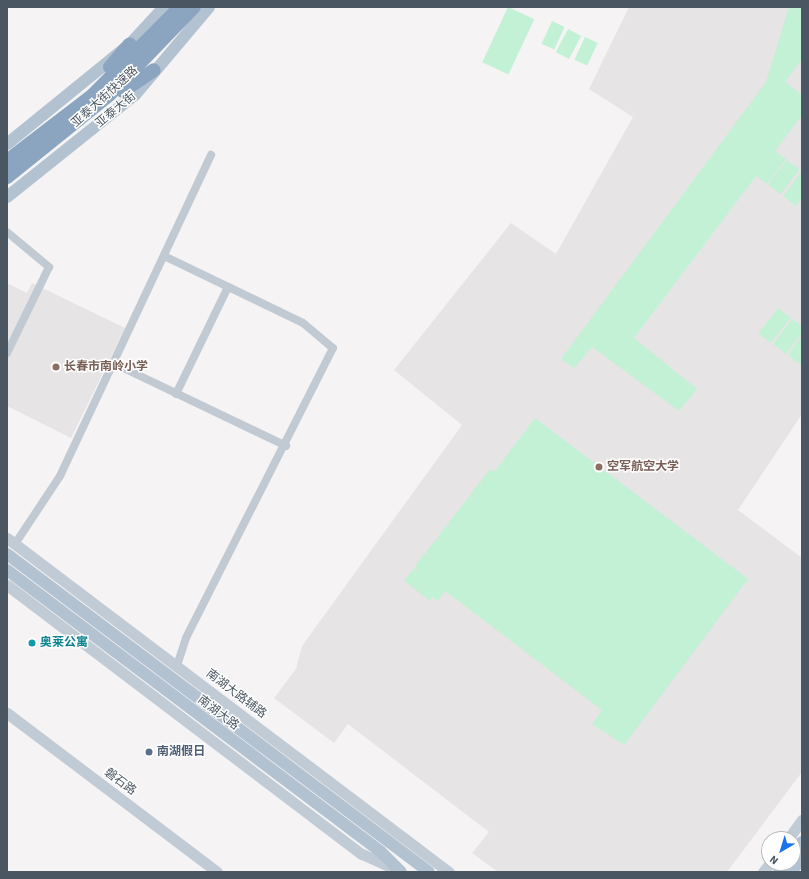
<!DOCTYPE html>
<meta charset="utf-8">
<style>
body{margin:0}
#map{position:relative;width:809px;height:879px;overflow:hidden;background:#f5f3f3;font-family:"Source Sans 3","Noto Sans SC",sans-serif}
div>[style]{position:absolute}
.education>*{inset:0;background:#e6e4e5}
.green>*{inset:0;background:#c3f1d5;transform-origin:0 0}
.street>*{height:8px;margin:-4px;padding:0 4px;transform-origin:4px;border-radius:4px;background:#c1cad2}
.secondary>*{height:11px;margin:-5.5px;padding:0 5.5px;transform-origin:5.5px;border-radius:5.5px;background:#c1cbd6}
.primary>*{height:12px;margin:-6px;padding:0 6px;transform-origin:6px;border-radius:6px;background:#b3c2d1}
.highway>*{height:14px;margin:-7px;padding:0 7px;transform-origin:7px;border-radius:7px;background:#8ba5c1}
.dots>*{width:11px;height:11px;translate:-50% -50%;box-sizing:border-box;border:2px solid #fff;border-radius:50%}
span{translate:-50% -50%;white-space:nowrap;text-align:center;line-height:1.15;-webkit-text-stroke:3px #fff;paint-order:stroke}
.street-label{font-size:12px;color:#4a5661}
.education-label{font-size:12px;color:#785e54;font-weight:700}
.left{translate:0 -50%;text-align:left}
.culture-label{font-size:12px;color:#0d838f;font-weight:700}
.service-label{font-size:12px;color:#4e5e75;font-weight:700}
.frame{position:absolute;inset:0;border:8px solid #4a5661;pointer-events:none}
.north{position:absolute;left:761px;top:831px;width:40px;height:40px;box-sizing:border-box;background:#fff;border:1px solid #b7bbc0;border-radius:50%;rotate:218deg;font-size:11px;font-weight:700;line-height:16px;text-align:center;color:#4a5661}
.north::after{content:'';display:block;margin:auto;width:14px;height:18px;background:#1a73e8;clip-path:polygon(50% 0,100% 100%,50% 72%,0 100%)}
</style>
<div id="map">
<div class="education">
<i style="clip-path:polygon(629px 7px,802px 7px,802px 414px,738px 510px,802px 558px,802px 772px,727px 872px,498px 872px,472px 853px,489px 832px,348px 724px,334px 743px,274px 698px,296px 669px,302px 646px,462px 425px,394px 370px,511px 223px,556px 254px,633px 117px,589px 89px)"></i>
<i style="clip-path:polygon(7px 283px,27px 293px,32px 283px,125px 328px,71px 438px,7px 406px)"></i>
</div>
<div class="green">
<i style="left:508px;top:7px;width:29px;height:61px;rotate:25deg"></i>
<i style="clip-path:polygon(789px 7px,802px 7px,802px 59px,785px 82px,802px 95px,802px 115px,775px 151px,786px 159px,767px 184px,756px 176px,634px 338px,697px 389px,679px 411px,592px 347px,574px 368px,561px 359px,766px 82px)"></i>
<i style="left:552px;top:21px;width:14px;height:25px;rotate:25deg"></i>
<i style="left:568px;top:29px;width:15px;height:26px;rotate:28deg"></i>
<i style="left:585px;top:37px;width:14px;height:25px;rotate:25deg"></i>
<i style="left:787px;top:160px;width:16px;height:31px;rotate:38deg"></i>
<i style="clip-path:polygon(802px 171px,802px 198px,796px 206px,783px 196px)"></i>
<i style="left:778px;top:308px;width:16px;height:32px;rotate:38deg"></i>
<i style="clip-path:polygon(792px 319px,802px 326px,802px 333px,786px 354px,773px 344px)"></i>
<i style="clip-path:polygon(802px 336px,802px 363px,801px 365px,788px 355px)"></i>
<i style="clip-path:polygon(535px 418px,748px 579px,624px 745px,592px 724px,602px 710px,607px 714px,445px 591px,438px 601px,433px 597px,430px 601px,404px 581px,414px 568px,419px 571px,415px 566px,425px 553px,431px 556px,426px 552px,436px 539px,442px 541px,437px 538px,447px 524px,453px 527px,448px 523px,469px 497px,473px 500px,469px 496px,479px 483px,484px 486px,480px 482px,490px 469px,494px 472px)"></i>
</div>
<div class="street">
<i style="left:7px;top:232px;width:55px;rotate:39.8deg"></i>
<i style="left:49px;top:267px;width:96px;rotate:116deg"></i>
<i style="left:164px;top:256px;width:154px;rotate:25.7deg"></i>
<i style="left:303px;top:323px;width:39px;rotate:40deg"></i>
<i style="left:333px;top:348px;width:325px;rotate:116.9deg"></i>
<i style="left:186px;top:638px;width:28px;rotate:108deg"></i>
<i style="left:113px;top:363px;width:192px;rotate:25.6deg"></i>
<i style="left:176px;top:394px;width:119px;rotate:-64.1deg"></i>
<i style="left:15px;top:544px;width:82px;rotate:-56.5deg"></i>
<i style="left:60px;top:476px;width:355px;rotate:-64.8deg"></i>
</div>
<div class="secondary">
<i style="left:7px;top:538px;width:554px;rotate:37.08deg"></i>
<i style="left:7px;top:585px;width:445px;rotate:37.2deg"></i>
<i style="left:362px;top:854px;width:42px;rotate:24.1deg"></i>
<i style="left:7px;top:713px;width:263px;rotate:37.1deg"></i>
<i style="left:788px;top:839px;width:24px;rotate:-54deg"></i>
<i style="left:763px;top:872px;width:11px;rotate:-52deg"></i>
</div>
<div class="primary">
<i style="left:7px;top:144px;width:159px;rotate:-39.1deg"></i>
<i style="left:130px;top:44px;width:50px;rotate:-47.4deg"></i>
<i style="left:7px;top:197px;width:164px;rotate:-38.6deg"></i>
<i style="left:135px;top:95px;width:115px;rotate:-49.9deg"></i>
<i style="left:7px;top:554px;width:528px;rotate:37deg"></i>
<i style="left:7px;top:570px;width:468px;rotate:37deg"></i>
<i style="left:381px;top:852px;width:28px;rotate:45deg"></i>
<i style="left:793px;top:854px;width:15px;rotate:-53deg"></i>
<i style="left:779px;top:872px;width:11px;rotate:-52deg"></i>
<i style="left:791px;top:872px;width:18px;rotate:-52deg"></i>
</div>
<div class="highway">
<i style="left:110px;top:67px;width:30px;rotate:-49deg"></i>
<i style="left:123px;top:91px;width:37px;rotate:-34deg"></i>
<i style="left:7px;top:161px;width:108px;rotate:-37.5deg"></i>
<i style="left:93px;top:95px;width:124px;rotate:-45.3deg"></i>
<i style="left:7px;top:177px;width:131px;rotate:-38.8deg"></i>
<i style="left:109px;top:95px;width:122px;rotate:-46deg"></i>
</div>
<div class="dots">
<i style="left:56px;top:367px;background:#8d6e63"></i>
<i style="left:599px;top:467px;background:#8d6e63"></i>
<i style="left:32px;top:643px;background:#0f9aa8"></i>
<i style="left:149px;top:752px;background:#5c6f8a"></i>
</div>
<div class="street-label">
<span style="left:105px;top:97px;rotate:-42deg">亚泰大街快速路</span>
<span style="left:116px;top:110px;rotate:-40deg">亚泰大街</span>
<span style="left:236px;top:694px;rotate:37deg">南湖大路辅路</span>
<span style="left:218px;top:713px;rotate:37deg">南湖大路</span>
<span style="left:120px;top:782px;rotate:37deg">磐石路</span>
</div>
<div class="education-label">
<span class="left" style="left:64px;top:367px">长春市南岭小学</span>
<span class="left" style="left:607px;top:467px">空军航空大学</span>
</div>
<div class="culture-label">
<span class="left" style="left:40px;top:643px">奥莱公寓</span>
</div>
<div class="service-label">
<span class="left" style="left:157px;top:752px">南湖假日</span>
</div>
<div class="frame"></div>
<div class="north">N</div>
</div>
